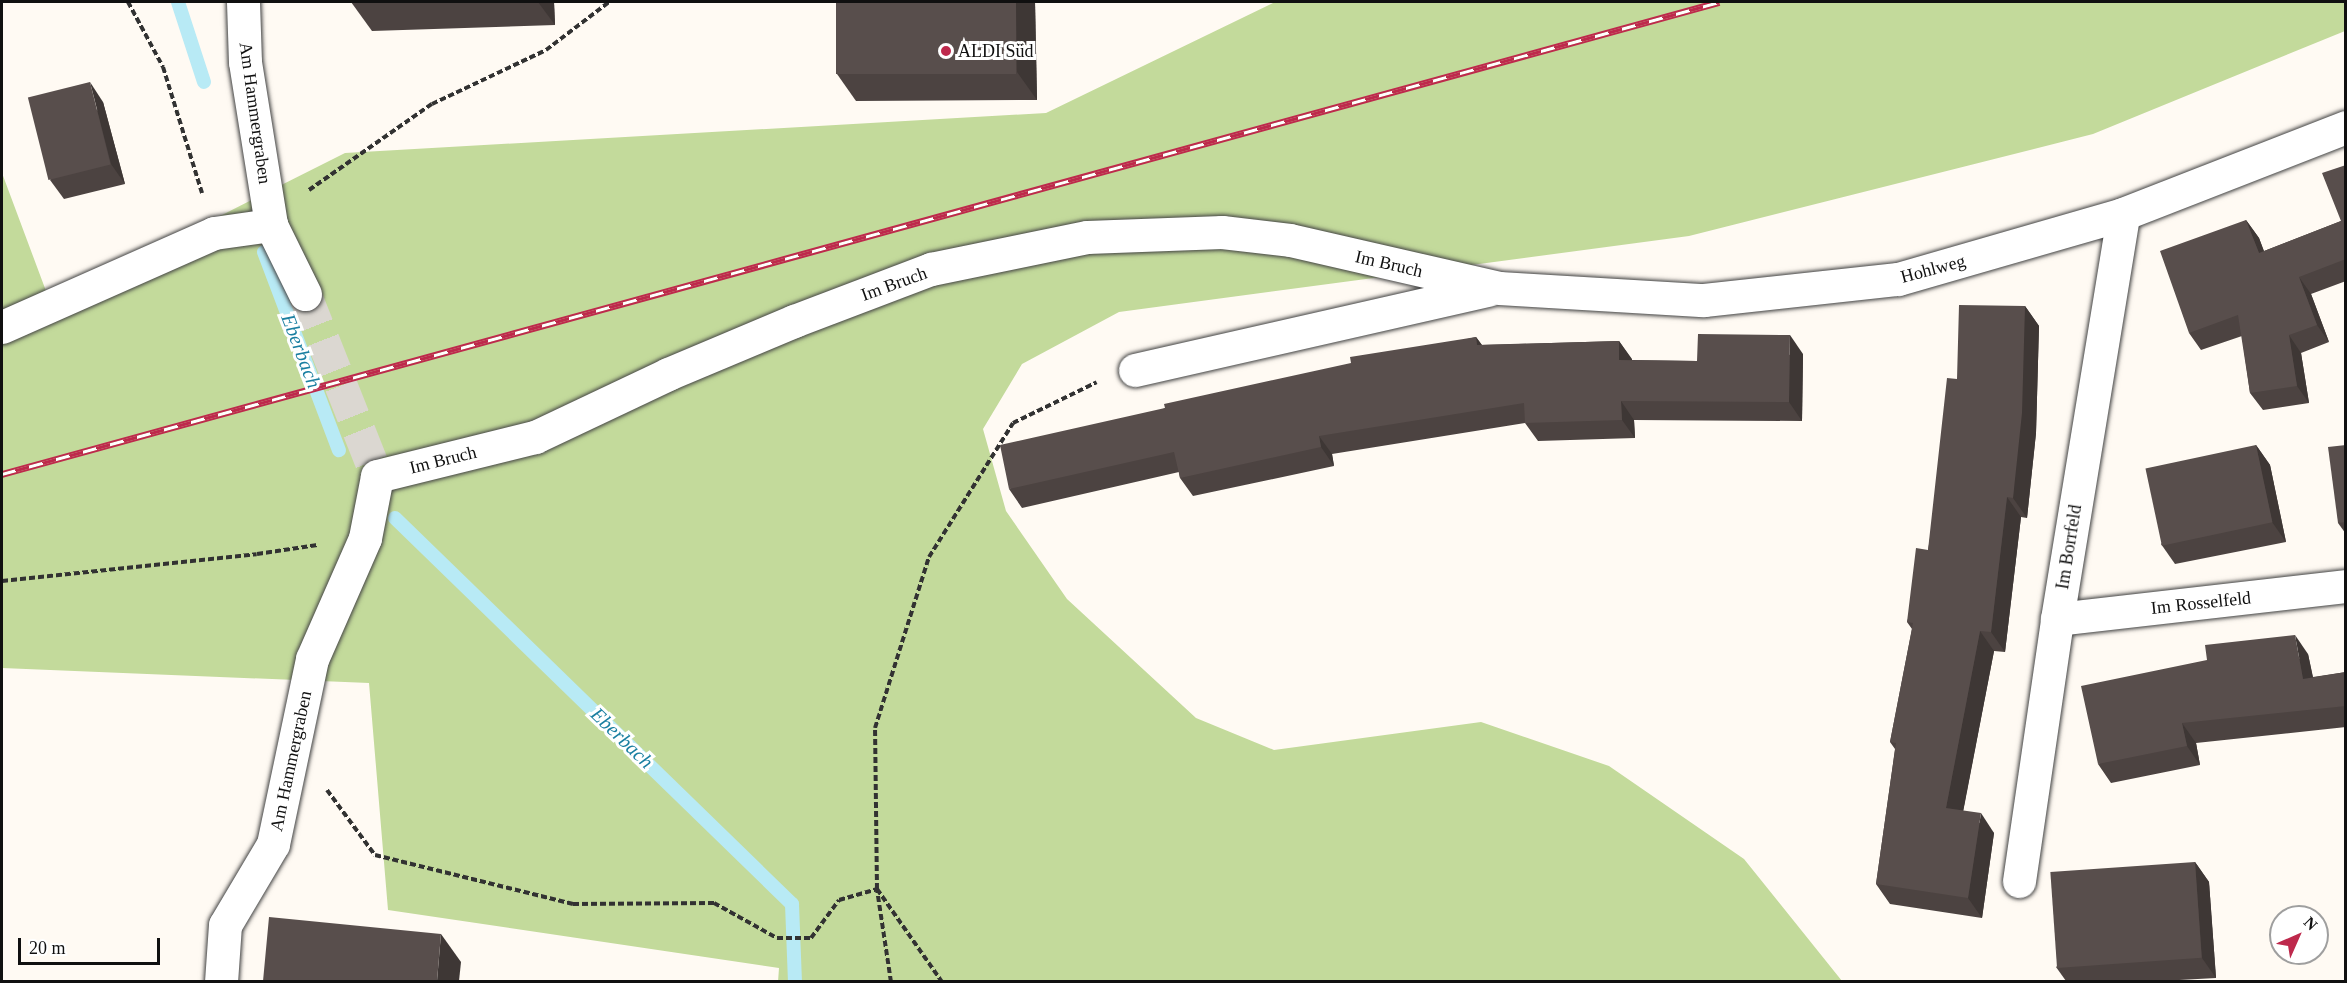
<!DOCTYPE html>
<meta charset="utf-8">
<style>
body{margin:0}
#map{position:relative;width:2347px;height:983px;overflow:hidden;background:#fffaf3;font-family:Georgia,serif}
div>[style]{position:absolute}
.forest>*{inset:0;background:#c3da9b}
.stream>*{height:14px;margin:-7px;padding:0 7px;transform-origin:7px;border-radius:7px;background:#b8eaf5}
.minor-tunnel>*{height:33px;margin-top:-16.5px;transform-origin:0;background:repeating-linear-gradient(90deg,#dbd7d1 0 33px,transparent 0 49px)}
.path>*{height:4px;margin-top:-2px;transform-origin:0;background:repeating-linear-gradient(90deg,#323232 0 6px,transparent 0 9px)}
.roads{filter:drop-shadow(0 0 2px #434343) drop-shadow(0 0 2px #434343)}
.minor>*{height:33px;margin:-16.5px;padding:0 16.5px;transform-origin:16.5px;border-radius:16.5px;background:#fff}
.rail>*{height:7px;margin-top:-3.5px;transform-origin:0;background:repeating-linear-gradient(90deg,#fff 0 14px,#be294c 0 28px);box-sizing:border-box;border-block:2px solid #be294c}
.wall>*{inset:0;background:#4c4341}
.shaded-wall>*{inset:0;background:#3e3735}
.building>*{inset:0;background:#584e4c;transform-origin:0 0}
.dots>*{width:16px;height:16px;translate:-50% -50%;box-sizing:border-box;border:3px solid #fff;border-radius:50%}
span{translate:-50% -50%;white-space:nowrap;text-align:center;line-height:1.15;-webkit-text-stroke:6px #fff;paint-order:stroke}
.poi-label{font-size:18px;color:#101010}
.left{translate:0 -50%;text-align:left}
.street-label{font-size:18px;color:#101010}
.water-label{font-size:20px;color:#1a7fa1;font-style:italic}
.frame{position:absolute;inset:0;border:3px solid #101010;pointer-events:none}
.north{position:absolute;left:2269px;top:905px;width:60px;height:60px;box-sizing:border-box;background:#fff;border:2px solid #9f9f9f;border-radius:50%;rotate:45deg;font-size:16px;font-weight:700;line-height:24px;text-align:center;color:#101010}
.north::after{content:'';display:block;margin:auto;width:21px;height:27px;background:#be294c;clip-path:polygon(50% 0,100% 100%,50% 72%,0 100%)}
.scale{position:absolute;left:18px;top:938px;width:142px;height:27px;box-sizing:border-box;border:3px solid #101010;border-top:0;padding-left:8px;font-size:18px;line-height:21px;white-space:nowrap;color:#101010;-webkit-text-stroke:4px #fff;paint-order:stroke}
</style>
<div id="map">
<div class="forest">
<i style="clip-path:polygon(1275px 2px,2345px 2px,2345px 31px,2093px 134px,1689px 236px,1119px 312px,1022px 364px,983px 429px,1006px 511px,1067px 599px,1196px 718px,1274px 750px,1481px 722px,1609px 766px,1744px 859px,1842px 981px,778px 982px,779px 968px,388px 910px,369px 683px,2px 668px,2px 173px,46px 291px,222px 215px,345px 153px,1046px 113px)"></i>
</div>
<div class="stream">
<i style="left:178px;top:2px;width:84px;rotate:72deg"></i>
<i style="left:264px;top:252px;width:212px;rotate:69.3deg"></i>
<i style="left:395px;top:518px;width:554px;rotate:44.2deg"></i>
<i style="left:792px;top:904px;width:78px;rotate:87.8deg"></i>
</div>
<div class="minor-tunnel">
<i style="left:305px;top:294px;width:196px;rotate:68.4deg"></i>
</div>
<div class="path">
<i style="left:128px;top:2px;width:74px;rotate:61.7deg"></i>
<i style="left:163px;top:67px;width:132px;rotate:72.8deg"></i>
<i style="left:309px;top:190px;width:150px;rotate:-35deg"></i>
<i style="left:432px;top:104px;width:126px;rotate:-25.3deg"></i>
<i style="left:546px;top:50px;width:79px;rotate:-37.3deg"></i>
<i style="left:2px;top:581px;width:256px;rotate:-6deg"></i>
<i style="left:257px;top:554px;width:61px;rotate:-8.5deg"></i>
<i style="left:327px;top:790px;width:81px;rotate:53.6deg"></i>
<i style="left:375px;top:855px;width:204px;rotate:13.9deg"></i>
<i style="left:573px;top:904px;width:141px;rotate:-0.4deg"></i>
<i style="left:714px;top:903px;width:72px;rotate:29.1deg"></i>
<i style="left:777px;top:938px;width:34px"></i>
<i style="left:811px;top:938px;width:47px;rotate:-53.6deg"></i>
<i style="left:839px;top:900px;width:40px;rotate:-16deg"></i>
<i style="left:877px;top:889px;width:113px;rotate:55deg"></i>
<i style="left:891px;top:982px;width:94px;rotate:-98.6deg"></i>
<i style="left:877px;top:889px;width:161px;rotate:-90.7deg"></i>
<i style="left:875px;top:728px;width:179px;rotate:-72.5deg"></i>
<i style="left:929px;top:557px;width:158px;rotate:-57.9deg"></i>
<i style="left:1013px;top:423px;width:93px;rotate:-26deg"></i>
</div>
<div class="roads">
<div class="minor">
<i style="left:243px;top:2px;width:60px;rotate:88.1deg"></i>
<i style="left:245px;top:62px;width:165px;rotate:80.9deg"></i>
<i style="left:2px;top:327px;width:232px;rotate:-23.9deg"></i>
<i style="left:214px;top:233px;width:58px;rotate:-8deg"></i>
<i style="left:271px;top:225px;width:77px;rotate:63.8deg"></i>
<i style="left:1135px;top:370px;width:362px;rotate:-12.8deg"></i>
<i style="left:2057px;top:619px;width:291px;rotate:-6.5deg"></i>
<i style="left:2019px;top:881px;width:265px;rotate:-81.7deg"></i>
<i style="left:2057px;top:619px;width:410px;rotate:-80.7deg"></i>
<i style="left:221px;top:982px;width:57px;rotate:-86deg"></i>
<i style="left:225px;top:925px;width:94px;rotate:-59.3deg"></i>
<i style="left:273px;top:844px;width:189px;rotate:-78.1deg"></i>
<i style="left:312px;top:659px;width:132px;rotate:-66.3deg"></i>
<i style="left:365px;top:538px;width:63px;rotate:-79deg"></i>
<i style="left:377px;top:476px;width:163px;rotate:-13.9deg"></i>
<i style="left:535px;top:437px;width:147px;rotate:-25.3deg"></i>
<i style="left:668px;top:374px;width:137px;rotate:-22.8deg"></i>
<i style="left:794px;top:321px;width:147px;rotate:-20.8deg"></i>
<i style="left:931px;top:269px;width:159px;rotate:-11.6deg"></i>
<i style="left:1087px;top:237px;width:135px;rotate:-2.1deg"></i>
<i style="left:1222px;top:232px;width:68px;rotate:6.7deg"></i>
<i style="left:1290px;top:240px;width:214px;rotate:12.9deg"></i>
<i style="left:1499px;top:288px;width:205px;rotate:3.4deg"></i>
<i style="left:1704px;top:300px;width:195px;rotate:-6.2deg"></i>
<i style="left:1898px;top:279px;width:234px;rotate:-16.1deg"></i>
<i style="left:2123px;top:214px;width:239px;rotate:-21.3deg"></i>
</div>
</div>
<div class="rail">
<i style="left:2px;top:474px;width:1781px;rotate:-15.37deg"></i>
</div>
<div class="wall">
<i style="clip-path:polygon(351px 2px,554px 2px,555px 25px,372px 31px)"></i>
<i style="clip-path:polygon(836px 2px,1035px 2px,1037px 100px,856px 101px,837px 74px)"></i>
<i style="clip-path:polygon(103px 102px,125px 184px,64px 199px,50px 180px)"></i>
<i style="clip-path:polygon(2346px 165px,2346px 281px,2311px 294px,2329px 342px,2301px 353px,2309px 403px,2263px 410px,2250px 393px,2242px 336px,2201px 350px,2189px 333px,2246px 220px,2259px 238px,2264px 251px,2341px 221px)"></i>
<i style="clip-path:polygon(2025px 306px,2039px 326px,2036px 433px,2027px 518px,2021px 517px,2005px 652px,1994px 651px,1963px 811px,1994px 833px,1982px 918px,1890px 904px,1876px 884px,1895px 749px,1890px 742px,1912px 629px,1907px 622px,1928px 550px,1957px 379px)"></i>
<i style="clip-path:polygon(1476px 337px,1482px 345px,1619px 341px,1632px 360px,1697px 361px,1803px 354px,1802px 421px,1634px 420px,1635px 438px,1538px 441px,1525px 423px,1332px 454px,1334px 466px,1193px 496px,1180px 478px,1179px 472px,1022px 508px,1009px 489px,1165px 408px)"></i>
<i style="clip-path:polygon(2256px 445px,2270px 465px,2286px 542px,2175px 564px,2161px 544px)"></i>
<i style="clip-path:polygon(2346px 445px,2346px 534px,2338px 523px)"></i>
<i style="clip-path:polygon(2308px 654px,2313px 677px,2346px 672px,2346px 727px,2196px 743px,2200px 765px,2111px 783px,2098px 764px)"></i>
<i style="clip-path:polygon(2195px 862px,2209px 882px,2216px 978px,2161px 981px,2066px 981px,2056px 967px)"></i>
</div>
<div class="shaded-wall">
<i style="clip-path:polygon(538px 2px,554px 2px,555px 25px)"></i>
<i style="clip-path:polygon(1016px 2px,1035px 2px,1037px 100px,1017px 72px)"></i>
<i style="clip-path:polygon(90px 82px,103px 102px,125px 184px,111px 164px)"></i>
<i style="clip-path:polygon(2246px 220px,2259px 238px,2271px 271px,2259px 253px)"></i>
<i style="clip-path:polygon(2299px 277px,2311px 294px,2329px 342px,2317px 325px)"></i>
<i style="clip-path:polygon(2025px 306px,2039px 326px,2036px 433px,2027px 518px,2013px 498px)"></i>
<i style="clip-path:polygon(1790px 335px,1803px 354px,1802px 421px,1789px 402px)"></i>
<i style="clip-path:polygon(2289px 335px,2301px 353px,2309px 403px,2297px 386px)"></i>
<i style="clip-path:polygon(1476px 337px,1489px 355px,1477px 345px)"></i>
<i style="clip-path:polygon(1619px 341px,1632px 359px,1632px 379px,1619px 360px)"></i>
<i style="clip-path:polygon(1621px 401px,1634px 420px,1635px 438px,1622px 420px)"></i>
<i style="clip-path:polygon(1319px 436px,1332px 454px,1334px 466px,1321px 447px)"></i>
<i style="clip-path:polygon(2256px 445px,2270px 465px,2286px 542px,2272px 522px)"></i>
<i style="clip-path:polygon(2007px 497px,2021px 517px,2005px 652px,1991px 632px)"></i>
<i style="clip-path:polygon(1980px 631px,1994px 651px,1960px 828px,1946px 808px)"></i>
<i style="clip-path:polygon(2295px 635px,2308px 654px,2317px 698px,2303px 679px)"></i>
<i style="clip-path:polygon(2182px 723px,2196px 743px,2200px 765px,2187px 746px)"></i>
<i style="clip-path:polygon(1981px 813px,1994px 833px,1982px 918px,1968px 898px)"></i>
<i style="clip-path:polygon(2195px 862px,2209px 882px,2216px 978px,2202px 958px)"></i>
<i style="clip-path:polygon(441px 934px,461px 962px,459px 981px,437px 981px)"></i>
</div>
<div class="building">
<i style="left:836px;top:2px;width:180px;height:72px"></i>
<i style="left:90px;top:82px;width:85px;height:64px;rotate:76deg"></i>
<i style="clip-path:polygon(2346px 165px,2346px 259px,2299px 277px,2317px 325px,2289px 335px,2297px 386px,2250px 393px,2238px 315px,2189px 333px,2160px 251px,2246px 220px,2259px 253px,2341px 221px,2322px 173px)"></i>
<i style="clip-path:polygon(1959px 305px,2025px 306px,2022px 413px,2013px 498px,2007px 497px,1991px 632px,1980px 631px,1946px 808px,1981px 813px,1968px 898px,1876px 884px,1896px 743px,1890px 742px,1913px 623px,1907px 622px,1916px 548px,1928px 550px,1947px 378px,1957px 379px)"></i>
<i style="clip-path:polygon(1698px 334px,1790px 335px,1789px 402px,1621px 401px,1622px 420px,1525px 423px,1524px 403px,1319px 436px,1321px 447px,1180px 478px,1174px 452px,1009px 489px,1000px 445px,1165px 408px,1164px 404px,1351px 363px,1350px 357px,1476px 337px,1477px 345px,1619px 341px,1619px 360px,1697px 361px)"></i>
<i style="left:2256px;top:445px;width:79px;height:113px;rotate:78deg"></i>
<i style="clip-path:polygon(2346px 445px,2346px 522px,2338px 523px,2328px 447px)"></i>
<i style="clip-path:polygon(2295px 635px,2303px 679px,2346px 672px,2346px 706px,2182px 723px,2187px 746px,2098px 764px,2081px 686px,2207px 660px,2205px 645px)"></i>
<i style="left:2195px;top:862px;width:96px;height:145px;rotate:86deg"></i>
<i style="clip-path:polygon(269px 917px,441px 934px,437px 981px,263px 981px)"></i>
</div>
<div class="dots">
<i style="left:946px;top:51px;background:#be294c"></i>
</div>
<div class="poi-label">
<span class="left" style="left:958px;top:51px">ALDI Süd</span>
</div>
<div class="street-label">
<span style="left:255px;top:113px;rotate:82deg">Am Hammergraben</span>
<span style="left:1389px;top:264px;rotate:13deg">Im Bruch</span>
<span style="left:1933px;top:269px;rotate:-15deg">Hohlweg</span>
<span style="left:894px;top:284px;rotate:-20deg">Im Bruch</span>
<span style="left:443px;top:460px;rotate:-14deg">Im Bruch</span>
<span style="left:2069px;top:547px;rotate:-81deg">Im Borrfeld</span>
<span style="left:2201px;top:603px;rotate:-6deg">Im Rosselfeld</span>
<span style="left:291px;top:761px;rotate:-78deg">Am Hammergraben</span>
</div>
<div class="water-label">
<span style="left:301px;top:351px;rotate:69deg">Eberbach</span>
<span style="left:622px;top:738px;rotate:44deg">Eberbach</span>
</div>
<div class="frame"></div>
<div class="north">N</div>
<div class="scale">20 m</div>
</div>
